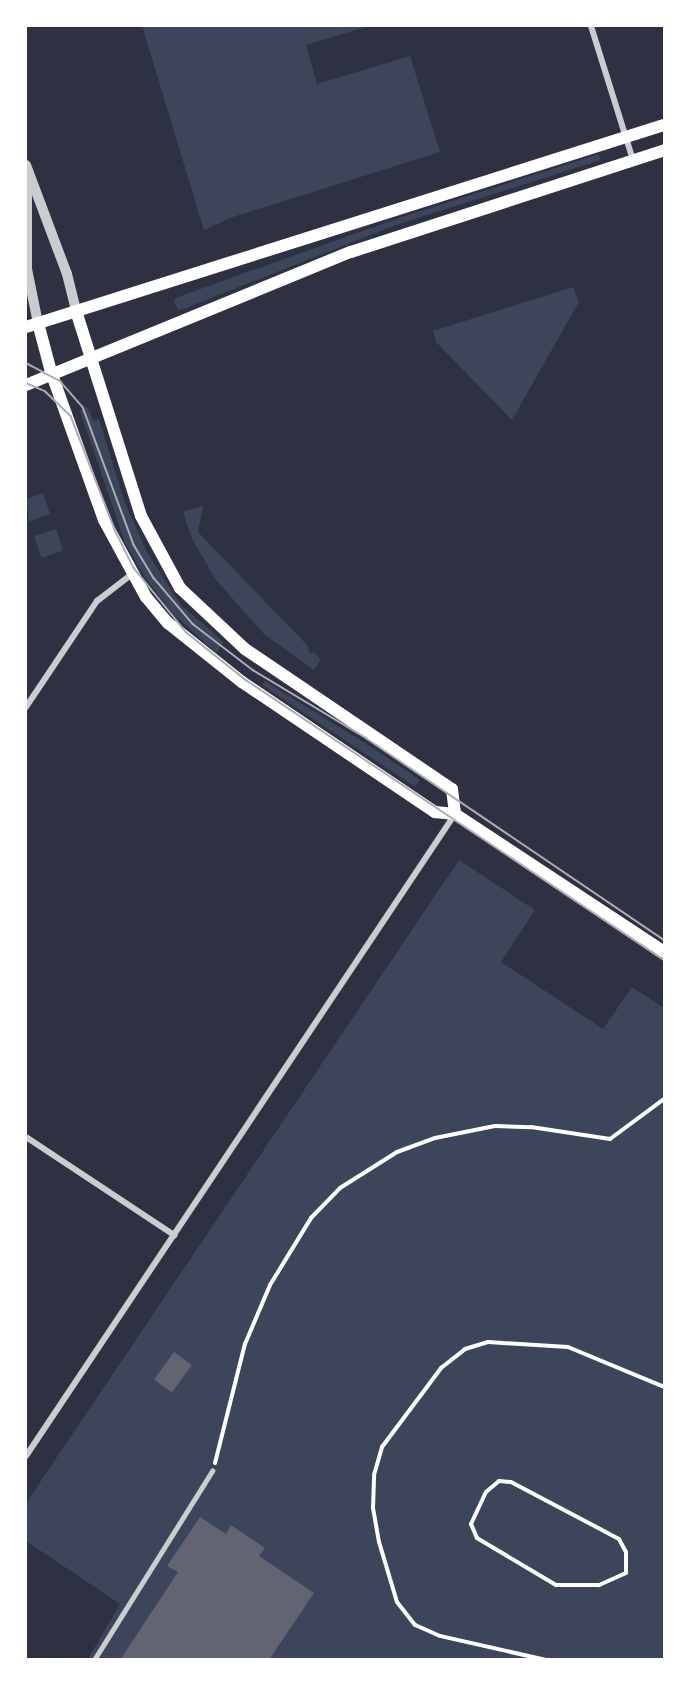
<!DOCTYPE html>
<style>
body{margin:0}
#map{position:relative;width:690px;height:1685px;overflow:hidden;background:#2d3142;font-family:Quicksand,sans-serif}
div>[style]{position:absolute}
.green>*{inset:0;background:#3c4559;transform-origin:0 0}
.building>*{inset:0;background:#626471;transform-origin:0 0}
.path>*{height:4px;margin:-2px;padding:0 2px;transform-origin:2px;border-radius:2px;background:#fff}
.service>*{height:4.5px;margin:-2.25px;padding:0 2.25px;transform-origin:2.25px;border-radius:2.25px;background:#caccd0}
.minor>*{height:6px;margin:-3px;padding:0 3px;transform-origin:3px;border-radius:3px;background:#caccd0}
.tertiary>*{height:10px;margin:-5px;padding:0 5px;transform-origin:5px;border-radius:5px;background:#caccd0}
.secondary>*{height:12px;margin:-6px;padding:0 6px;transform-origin:6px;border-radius:6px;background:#fff}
.tram>*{height:1.5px;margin:-0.75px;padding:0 0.75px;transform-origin:0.75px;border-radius:0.75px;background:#abadb3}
span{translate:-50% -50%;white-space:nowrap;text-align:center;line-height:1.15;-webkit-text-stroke:5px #fff;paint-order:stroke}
.frame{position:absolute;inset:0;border:27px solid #fff;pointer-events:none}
</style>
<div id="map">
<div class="green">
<i style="clip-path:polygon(142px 26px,369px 26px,306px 45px,317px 84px,410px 56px,440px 152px,230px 218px,204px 230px)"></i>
<i style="clip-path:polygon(599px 154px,601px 160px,396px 225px,178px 311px,174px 300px,178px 297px,399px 218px)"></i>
<i style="clip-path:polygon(573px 287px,579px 302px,512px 420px,436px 342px,433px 331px)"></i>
<i style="clip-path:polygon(87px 407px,94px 421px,99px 419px,125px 503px,147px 552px,181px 605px,224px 642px,216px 653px,172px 613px,144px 576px,125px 543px,80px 411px)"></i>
<i style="clip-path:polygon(43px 493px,50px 514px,29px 522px,26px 499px)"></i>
<i style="clip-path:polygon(203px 506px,198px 532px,308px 646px,310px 654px,313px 652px,321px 659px,314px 670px,264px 634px,216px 580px,192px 539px,183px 512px)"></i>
<i style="left:56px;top:529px;width:23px;height:23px;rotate:72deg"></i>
<i style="clip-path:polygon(265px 681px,370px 746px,420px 780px,415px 787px,262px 685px)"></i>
<i style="clip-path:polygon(459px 860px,535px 910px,501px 962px,603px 1029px,632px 987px,664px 1008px,664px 1659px,88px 1659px,120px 1604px,26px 1541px,26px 1503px)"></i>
</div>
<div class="building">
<i style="left:174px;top:1352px;width:22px;height:34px;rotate:36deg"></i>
<i style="clip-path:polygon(200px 1517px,226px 1534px,231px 1525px,265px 1548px,259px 1556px,314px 1593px,269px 1660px,120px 1660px,178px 1572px,167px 1566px)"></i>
</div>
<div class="path">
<i style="left:215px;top:1463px;width:123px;rotate:-75.9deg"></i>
<i style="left:245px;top:1344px;width:64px;rotate:-67deg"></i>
<i style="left:270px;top:1285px;width:79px;rotate:-58.5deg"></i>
<i style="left:311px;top:1218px;width:42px;rotate:-46deg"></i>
<i style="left:340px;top:1188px;width:67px;rotate:-32.3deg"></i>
<i style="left:397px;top:1152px;width:40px;rotate:-20.2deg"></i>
<i style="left:435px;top:1138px;width:61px;rotate:-11.3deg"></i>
<i style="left:495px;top:1126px;width:36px;rotate:2deg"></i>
<i style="left:531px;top:1127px;width:80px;rotate:8.6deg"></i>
<i style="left:610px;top:1139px;width:67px;rotate:-36.5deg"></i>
<i style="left:499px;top:1481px;width:12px;rotate:5deg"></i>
<i style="left:511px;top:1482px;width:122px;rotate:27.8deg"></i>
<i style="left:619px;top:1539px;width:15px;rotate:62deg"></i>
<i style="left:626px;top:1552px;width:21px;rotate:90deg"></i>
<i style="left:626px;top:1573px;width:30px;rotate:156deg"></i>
<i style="left:599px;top:1585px;width:43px;rotate:180deg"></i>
<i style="left:556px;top:1585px;width:92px;rotate:-149.3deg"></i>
<i style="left:477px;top:1538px;width:15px;rotate:-113deg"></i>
<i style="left:471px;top:1524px;width:35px;rotate:-65deg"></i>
<i style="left:486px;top:1492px;width:17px;rotate:-40deg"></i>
<i style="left:546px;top:1660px;width:109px;rotate:-167.2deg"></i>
<i style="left:440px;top:1636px;width:27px;rotate:-156deg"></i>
<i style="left:415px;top:1625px;width:29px;rotate:-128deg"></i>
<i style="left:397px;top:1602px;width:63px;rotate:-106.7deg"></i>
<i style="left:379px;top:1542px;width:35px;rotate:-100deg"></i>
<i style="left:373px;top:1508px;width:33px;rotate:-88deg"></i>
<i style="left:374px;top:1475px;width:29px;rotate:-74deg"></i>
<i style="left:382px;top:1447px;width:99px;rotate:-53.2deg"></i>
<i style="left:441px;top:1368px;width:31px;rotate:-38deg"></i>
<i style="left:465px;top:1349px;width:24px;rotate:-17deg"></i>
<i style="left:488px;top:1342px;width:80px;rotate:3.6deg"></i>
<i style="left:568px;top:1347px;width:104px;rotate:22.6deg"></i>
</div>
<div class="service">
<i style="left:94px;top:1660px;width:223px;rotate:-58deg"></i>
</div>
<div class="minor">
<i style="left:591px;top:26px;width:140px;rotate:72.6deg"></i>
<i style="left:26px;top:707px;width:128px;rotate:-56.2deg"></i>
<i style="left:97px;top:601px;width:44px;rotate:-37.6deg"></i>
<i style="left:26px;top:1137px;width:178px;rotate:33.5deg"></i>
<i style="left:26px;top:1456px;width:772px;rotate:-56.25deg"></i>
</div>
<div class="tertiary">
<i style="left:26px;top:165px;width:116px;rotate:69.4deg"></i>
<i style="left:67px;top:274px;width:38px;rotate:76deg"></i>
<i style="left:27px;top:180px;width:89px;rotate:90deg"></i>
<i style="left:27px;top:269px;width:55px;rotate:78.5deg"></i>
</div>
<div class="secondary">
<i style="left:76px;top:311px;width:215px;rotate:72.4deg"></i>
<i style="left:141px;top:516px;width:82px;rotate:61.6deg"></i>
<i style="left:180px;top:588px;width:89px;rotate:43.2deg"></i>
<i style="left:245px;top:649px;width:250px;rotate:34.1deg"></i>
<i style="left:452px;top:789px;width:25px;rotate:83deg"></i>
<i style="left:38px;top:323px;width:51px;rotate:75.1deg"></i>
<i style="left:51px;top:372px;width:157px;rotate:70.3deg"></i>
<i style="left:104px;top:520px;width:88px;rotate:61.4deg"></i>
<i style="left:146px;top:597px;width:34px;rotate:50deg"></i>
<i style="left:168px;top:623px;width:95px;rotate:38.6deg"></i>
<i style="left:242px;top:682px;width:233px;rotate:34deg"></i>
<i style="left:435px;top:812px;width:20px;rotate:6deg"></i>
<i style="left:455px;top:814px;width:250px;rotate:33.4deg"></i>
<i style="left:26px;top:327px;width:669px;rotate:-17.57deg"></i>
<i style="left:26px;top:385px;width:351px;rotate:-22.3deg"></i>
<i style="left:351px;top:252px;width:329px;rotate:-18deg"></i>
</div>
<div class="tram">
<i style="left:26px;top:363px;width:40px;rotate:28deg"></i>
<i style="left:61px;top:382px;width:33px;rotate:49deg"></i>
<i style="left:83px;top:407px;width:147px;rotate:69.7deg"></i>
<i style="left:134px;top:545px;width:39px;rotate:59deg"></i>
<i style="left:154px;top:578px;width:60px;rotate:49.7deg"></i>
<i style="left:193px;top:624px;width:76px;rotate:37.5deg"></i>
<i style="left:253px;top:670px;width:132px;rotate:31deg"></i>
<i style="left:366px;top:738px;width:360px;rotate:34.1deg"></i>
<i style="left:26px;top:383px;width:21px;rotate:23deg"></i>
<i style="left:45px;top:391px;width:36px;rotate:44deg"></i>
<i style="left:71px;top:416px;width:124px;rotate:68.8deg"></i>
<i style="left:116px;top:532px;width:40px;rotate:63.4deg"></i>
<i style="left:134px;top:568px;width:82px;rotate:50.9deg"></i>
<i style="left:186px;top:632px;width:77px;rotate:38.7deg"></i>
<i style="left:246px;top:680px;width:503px;rotate:33.82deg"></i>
</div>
<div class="frame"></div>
</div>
